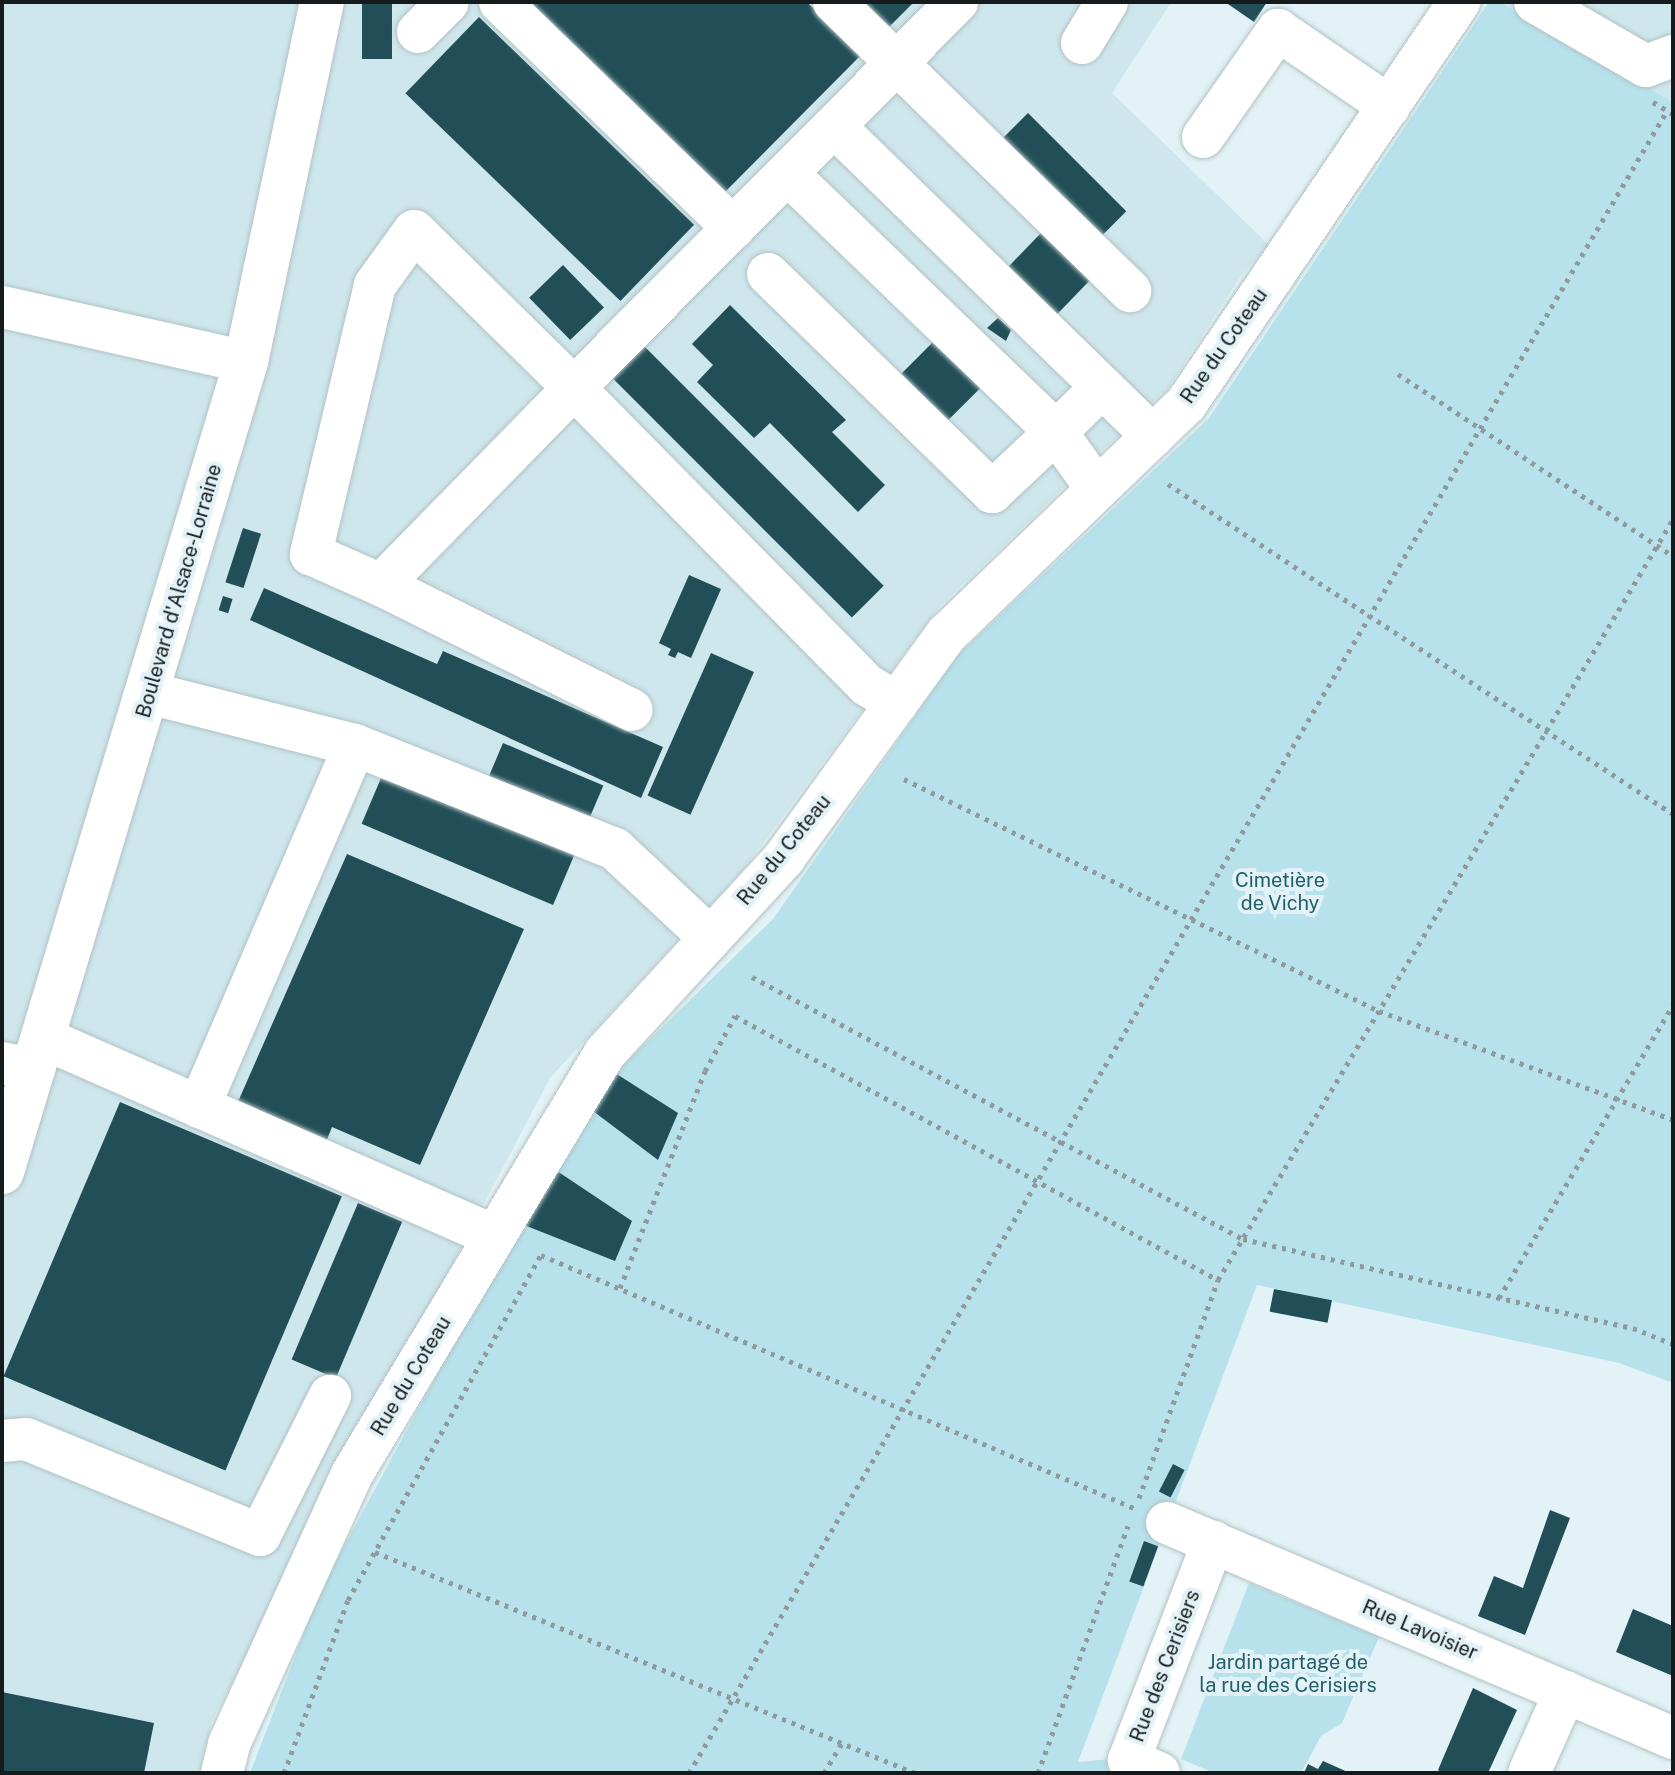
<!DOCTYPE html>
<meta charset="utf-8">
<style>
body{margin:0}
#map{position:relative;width:1675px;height:1775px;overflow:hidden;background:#e2f2f6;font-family:"Public Sans",sans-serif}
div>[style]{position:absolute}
.built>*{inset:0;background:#cee7ed}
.green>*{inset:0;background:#b7e2eb}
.building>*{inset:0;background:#224f57;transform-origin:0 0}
.path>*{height:5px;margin-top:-2.5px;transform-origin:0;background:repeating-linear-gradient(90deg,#8e9a9d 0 4px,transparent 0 10px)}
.roads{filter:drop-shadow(0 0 2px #b2c2c5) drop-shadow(0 0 2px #b2c2c5)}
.minor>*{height:42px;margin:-21px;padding:0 21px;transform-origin:21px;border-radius:21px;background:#fff}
.major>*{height:44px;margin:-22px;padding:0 22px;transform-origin:22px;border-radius:22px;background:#fff}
span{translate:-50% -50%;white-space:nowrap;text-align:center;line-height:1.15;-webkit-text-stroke:8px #e2f2f6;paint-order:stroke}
.street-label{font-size:20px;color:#151b1c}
.park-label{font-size:20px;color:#215f6b}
.frame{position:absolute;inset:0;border:4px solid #151b1c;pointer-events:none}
</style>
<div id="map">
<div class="built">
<i style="clip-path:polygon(2px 2px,1171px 2px,1112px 93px,1269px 245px,1240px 277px,1169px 387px,938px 608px,743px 870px,550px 1078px,212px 1721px,199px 1773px,2px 1773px)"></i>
<i style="clip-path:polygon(1500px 2px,1673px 2px,1673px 97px,1671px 101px)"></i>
</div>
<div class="green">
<i style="clip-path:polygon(1489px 2px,1500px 2px,1673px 102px,1673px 1383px,1619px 1363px,1257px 1285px,1078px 1762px,1111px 1759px,1109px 1773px,250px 1773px,321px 1589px,519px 1223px,615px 1073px,773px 919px,958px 655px,1209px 418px)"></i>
<i style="clip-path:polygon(1249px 1583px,1379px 1637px,1342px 1723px,1321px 1736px,1301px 1773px,1214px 1773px,1181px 1759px)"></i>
</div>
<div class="building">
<i style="left:362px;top:2px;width:30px;height:57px"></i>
<i style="clip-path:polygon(524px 2px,807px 2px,861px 55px,721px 196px)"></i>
<i style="clip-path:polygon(864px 2px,914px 2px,889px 27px)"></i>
<i style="clip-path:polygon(1225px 2px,1267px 2px,1254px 22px)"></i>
<i style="left:479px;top:17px;width:299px;height:106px;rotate:44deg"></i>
<i style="left:1028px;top:113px;width:139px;height:36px;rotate:45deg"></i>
<i style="left:1041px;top:233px;width:68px;height:49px;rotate:44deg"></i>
<i style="left:563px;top:265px;width:59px;height:47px;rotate:46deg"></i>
<i style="clip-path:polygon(730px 305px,846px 420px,832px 432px,885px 485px,858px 512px,770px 423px,754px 438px,697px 382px,713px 365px,692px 344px)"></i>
<i style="clip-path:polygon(998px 318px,1011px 330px,1006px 341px,987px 328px)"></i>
<i style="left:936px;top:339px;width:66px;height:49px;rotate:45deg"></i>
<i style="left:644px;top:346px;width:339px;height:45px;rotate:45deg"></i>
<i style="left:243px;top:528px;width:19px;height:57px;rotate:18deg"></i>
<i style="clip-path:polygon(689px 575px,721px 589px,691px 658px,678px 652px,675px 658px,668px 655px,671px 649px,659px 643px)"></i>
<i style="clip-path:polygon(264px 588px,437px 664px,443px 651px,663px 747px,641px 798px,250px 620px)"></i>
<i style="left:223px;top:596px;width:10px;height:15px;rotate:17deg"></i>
<i style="left:711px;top:653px;width:47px;height:156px;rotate:24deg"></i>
<i style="left:503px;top:743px;width:109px;height:39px;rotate:23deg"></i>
<i style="left:387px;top:764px;width:208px;height:65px;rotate:23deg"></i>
<i style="clip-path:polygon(347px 854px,524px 929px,420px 1165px,332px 1127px,326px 1142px,237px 1104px)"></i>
<i style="clip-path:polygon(615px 1073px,678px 1113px,658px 1160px,589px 1108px)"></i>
<i style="left:120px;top:1102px;width:241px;height:298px;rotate:23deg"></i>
<i style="clip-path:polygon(551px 1167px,632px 1221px,615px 1261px,519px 1223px)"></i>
<i style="left:358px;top:1203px;width:48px;height:170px;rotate:23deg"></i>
<i style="left:1274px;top:1289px;width:59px;height:23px;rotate:11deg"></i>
<i style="left:1173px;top:1464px;width:13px;height:31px;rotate:27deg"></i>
<i style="clip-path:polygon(1550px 1510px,1570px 1518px,1525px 1635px,1478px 1616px,1494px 1576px,1523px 1588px)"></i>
<i style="left:1144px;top:1541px;width:15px;height:43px;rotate:20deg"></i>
<i style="clip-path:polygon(1633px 1609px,1673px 1626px,1673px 1676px,1616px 1652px)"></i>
<i style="clip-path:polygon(1473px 1688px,1517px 1710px,1488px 1773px,1442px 1773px,1438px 1770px)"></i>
<i style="clip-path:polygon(2px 1692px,154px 1723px,144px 1773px,2px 1773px)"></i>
<i style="clip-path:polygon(1323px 1761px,1350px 1773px,1304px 1773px,1308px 1764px,1318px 1769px)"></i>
</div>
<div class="path">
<i style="left:1653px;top:102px;width:23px;rotate:31deg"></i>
<i style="left:1398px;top:374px;width:330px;rotate:33.5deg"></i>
<i style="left:1168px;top:484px;width:603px;rotate:33.16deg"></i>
<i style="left:904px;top:779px;width:529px;rotate:26.03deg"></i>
<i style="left:1379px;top:1011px;width:314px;rotate:20.3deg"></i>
<i style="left:752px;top:977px;width:557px;rotate:28.08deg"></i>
<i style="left:1243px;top:1239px;width:400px;rotate:12.9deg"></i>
<i style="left:1633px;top:1328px;width:43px;rotate:21.8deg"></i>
<i style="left:620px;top:1288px;width:233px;rotate:-68.6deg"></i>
<i style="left:705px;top:1071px;width:63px;rotate:-61.4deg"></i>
<i style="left:735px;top:1016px;width:550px;rotate:28.66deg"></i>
<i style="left:1499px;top:1298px;width:341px;rotate:-59.3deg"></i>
<i style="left:1139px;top:1498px;width:232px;rotate:-70.1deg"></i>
<i style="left:1218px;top:1280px;width:887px;rotate:-59.12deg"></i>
<i style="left:375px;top:1552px;width:583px;rotate:22.26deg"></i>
<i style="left:284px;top:1773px;width:184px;rotate:-69.7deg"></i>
<i style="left:348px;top:1600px;width:395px;rotate:-60.8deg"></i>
<i style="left:541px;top:1255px;width:647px;rotate:23.12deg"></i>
<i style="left:689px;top:1773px;width:1928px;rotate:-59.53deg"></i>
<i style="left:824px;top:1773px;width:35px;rotate:-59deg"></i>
<i style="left:1038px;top:1773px;width:263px;rotate:-70deg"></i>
</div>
<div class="roads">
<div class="minor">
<i style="left:500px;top:2px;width:325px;rotate:44.1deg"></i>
<i style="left:834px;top:2px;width:414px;rotate:44.3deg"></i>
<i style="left:1535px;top:2px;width:128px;rotate:30deg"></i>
<i style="left:1646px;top:66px;width:29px;rotate:-20deg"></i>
<i style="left:418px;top:32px;width:42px;rotate:-45deg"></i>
<i style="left:1082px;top:43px;width:48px;rotate:-58.6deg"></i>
<i style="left:834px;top:126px;width:445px;rotate:44.2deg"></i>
<i style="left:1203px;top:137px;width:131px;rotate:-55deg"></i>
<i style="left:1278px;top:30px;width:135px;rotate:34.4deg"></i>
<i style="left:768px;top:274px;width:313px;rotate:44.2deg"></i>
<i style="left:992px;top:492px;width:88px;rotate:-43.2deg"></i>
<i style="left:1056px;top:432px;width:373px;rotate:-136.1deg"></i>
<i style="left:2px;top:307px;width:250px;rotate:12.7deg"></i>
<i style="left:1097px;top:489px;width:70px;rotate:-125.7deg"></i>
<i style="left:1056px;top:432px;width:64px;rotate:-44.4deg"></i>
<i style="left:381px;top:585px;width:280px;rotate:26.5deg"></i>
<i style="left:149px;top:693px;width:212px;rotate:14.2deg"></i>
<i style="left:355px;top:745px;width:280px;rotate:21.8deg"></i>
<i style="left:615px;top:849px;width:130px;rotate:43.1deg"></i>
<i style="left:897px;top:703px;width:35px;rotate:-149deg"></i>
<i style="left:867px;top:685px;width:417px;rotate:-134.6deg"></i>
<i style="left:574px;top:388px;width:224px;rotate:-135.5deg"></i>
<i style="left:414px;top:231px;width:67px;rotate:125.8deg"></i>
<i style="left:375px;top:285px;width:277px;rotate:103.4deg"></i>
<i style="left:311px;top:554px;width:77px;rotate:23.9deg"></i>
<i style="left:381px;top:585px;width:276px;rotate:-45.6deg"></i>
<i style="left:574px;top:388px;width:544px;rotate:-45.22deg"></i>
<i style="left:43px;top:1038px;width:493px;rotate:23.7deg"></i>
<i style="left:2px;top:1063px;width:33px;rotate:11deg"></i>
<i style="left:199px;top:1107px;width:394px;rotate:-66.7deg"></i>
<i style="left:2px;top:1441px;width:24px;rotate:-5deg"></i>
<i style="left:26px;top:1439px;width:253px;rotate:22.3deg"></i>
<i style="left:260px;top:1535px;width:156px;rotate:-63.3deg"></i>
<i style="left:1167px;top:1523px;width:550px;rotate:23.02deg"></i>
<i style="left:222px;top:1773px;width:30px;rotate:-76deg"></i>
<i style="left:229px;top:1744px;width:297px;rotate:-65.5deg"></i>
<i style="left:352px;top:1474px;width:491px;rotate:-59deg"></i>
<i style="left:605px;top:1053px;width:265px;rotate:-47.4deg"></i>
<i style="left:784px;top:858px;width:277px;rotate:-54deg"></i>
<i style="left:947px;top:634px;width:332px;rotate:-43.9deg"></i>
<i style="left:1186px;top:404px;width:486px;rotate:-55.8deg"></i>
<i style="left:1159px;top:1773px;width:33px;rotate:-157deg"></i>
<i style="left:1129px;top:1760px;width:234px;rotate:-68.9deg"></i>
<i style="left:1529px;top:1773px;width:89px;rotate:-66deg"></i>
</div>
<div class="major">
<i style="left:2px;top:1172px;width:846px;rotate:-73.24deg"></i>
<i style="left:246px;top:362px;width:368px;rotate:-78.1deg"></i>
</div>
</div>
<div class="street-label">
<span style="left:1224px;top:346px;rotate:-55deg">Rue du Coteau</span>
<span style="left:179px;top:591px;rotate:-74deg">Boulevard d'Alsace-Lorraine</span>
<span style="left:784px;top:850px;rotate:-51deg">Rue du Coteau</span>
<span style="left:411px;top:1376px;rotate:-59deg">Rue du Coteau</span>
<span style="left:1420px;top:1630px;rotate:23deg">Rue Lavoisier</span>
<span style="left:1165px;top:1666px;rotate:-69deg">Rue des Cerisiers</span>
</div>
<div class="park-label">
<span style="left:1280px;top:892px">Cimetière<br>de Vichy</span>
<span style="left:1288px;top:1674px">Jardin partagé de<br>la rue des Cerisiers</span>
</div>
<div class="frame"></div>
</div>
